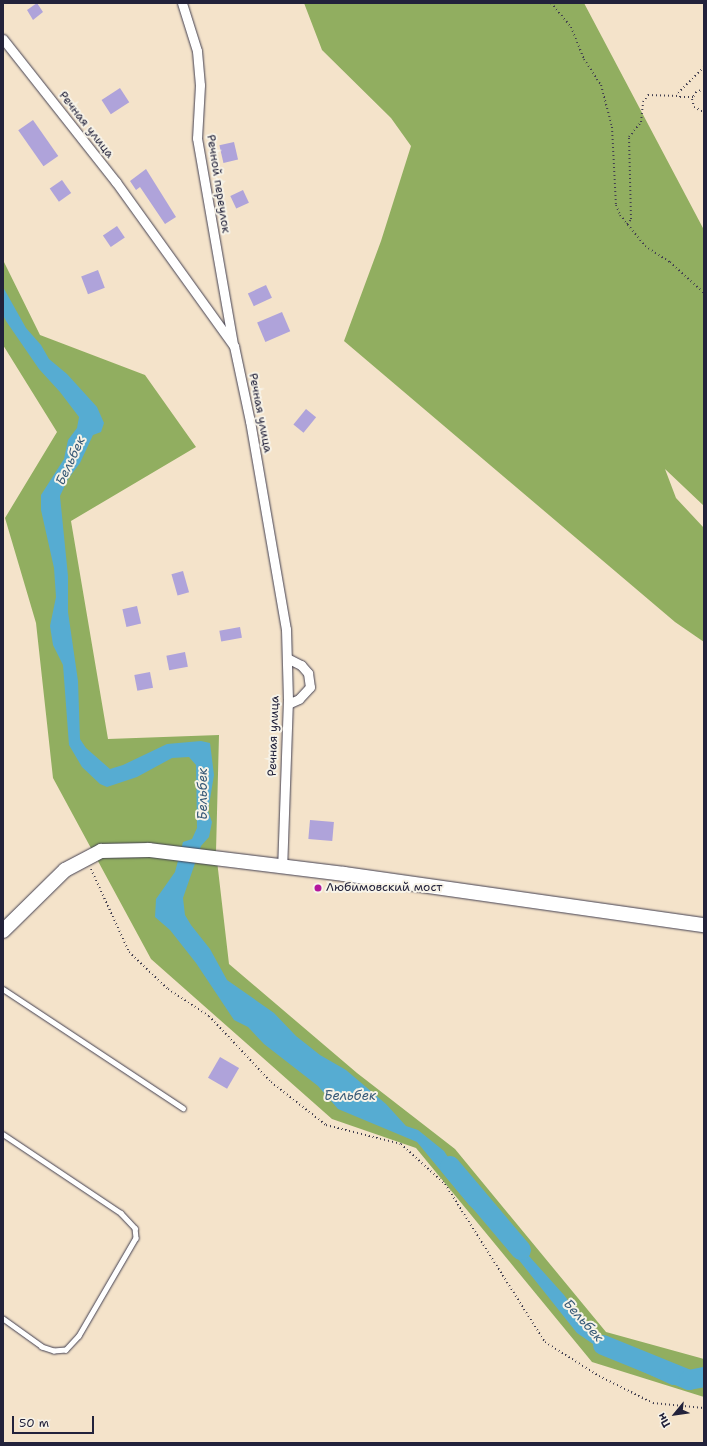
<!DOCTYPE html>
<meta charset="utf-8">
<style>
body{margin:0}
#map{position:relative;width:707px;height:1446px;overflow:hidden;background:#f4e3ca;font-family:"Shantell Sans",sans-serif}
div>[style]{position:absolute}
.forest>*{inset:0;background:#91ae60}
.water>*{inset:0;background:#56acd2}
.river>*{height:20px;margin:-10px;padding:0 10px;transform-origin:10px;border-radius:10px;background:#56acd2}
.building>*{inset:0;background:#afa3da;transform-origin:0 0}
.path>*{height:2px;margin-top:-1px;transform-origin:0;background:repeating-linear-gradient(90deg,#423f50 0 1px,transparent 0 4px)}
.roads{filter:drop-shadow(0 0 1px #423f50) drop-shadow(0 0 1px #423f50)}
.service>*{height:4.5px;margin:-2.25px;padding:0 2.25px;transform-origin:2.25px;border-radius:2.25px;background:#fff}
.minor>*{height:9px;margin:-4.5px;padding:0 4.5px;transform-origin:4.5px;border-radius:4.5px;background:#fff}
.primary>*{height:14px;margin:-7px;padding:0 7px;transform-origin:7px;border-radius:7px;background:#fff}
.dots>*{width:11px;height:11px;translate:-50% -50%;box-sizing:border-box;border:2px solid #f7f3e8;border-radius:50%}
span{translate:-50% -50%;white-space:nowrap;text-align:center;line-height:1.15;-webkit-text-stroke:4px #f7f3e8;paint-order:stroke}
.street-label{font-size:12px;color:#22223b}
.poi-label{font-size:12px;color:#22223b}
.left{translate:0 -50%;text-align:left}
.water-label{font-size:13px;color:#375977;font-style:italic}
.frame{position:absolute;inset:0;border:4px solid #22223b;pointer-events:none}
.north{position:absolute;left:655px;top:1394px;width:40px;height:40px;-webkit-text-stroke:3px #f7f3e8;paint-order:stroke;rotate:241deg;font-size:11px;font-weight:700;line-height:16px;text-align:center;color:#22223b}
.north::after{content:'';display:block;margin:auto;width:14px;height:18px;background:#22223b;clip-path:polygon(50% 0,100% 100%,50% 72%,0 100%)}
.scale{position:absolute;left:12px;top:1416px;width:82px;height:18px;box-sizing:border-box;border:2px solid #22223b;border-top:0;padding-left:5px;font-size:12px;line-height:14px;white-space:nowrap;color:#22223b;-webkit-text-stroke:3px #f7f3e8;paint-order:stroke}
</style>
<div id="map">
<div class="forest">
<i style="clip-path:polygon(304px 3px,584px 3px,704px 230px,704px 506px,665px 469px,676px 498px,704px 528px,704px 642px,675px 622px,344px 341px,381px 241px,411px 146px,391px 118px,322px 50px)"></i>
<i style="clip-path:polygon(3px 260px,40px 335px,145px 375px,196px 447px,71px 521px,108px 739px,219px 735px,216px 852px,229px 964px,357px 1073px,455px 1149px,606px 1332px,704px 1359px,704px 1397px,592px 1362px,416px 1148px,332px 1119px,151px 959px,53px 778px,36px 623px,5px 518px,57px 432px,3px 345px)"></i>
</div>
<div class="water">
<i style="clip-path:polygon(3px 287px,26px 328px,41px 345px,49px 359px,67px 374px,97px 407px,104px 423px,101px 432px,93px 435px,80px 463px,68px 479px,60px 496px,68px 576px,68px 612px,78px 681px,80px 739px,86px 748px,110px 769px,123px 765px,167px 744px,201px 741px,210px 743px,214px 775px,208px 811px,212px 822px,209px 837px,201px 846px,183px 898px,185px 915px,191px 925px,210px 949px,227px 980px,274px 1013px,296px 1036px,320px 1055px,346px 1070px,386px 1104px,406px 1126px,418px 1130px,444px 1151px,467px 1187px,564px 1295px,600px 1343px,614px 1342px,627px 1355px,676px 1375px,689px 1377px,704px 1374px,704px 1383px,672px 1385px,615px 1359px,577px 1333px,491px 1225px,469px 1205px,417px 1142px,338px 1109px,318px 1086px,264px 1044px,248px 1027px,234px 1020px,196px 963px,170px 930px,155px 917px,156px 899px,175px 872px,183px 842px,192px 839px,197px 828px,196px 765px,189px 757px,172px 758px,137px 777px,107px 787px,100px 784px,82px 767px,69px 745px,63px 665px,53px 645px,50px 626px,56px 597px,54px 568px,41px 510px,41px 495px,64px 459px,68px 440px,77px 428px,79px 417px,60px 392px,39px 369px,6px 321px,3px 315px)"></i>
</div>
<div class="river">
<i style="left:450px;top:1166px;width:110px;rotate:49.8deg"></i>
<i style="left:603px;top:1345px;width:93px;rotate:22.1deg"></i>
<i style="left:689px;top:1380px;width:15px;rotate:-11deg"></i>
</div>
<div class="building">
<i style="clip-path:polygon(37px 3px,43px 12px,33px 20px,27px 10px)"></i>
<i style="left:120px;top:88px;width:17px;height:22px;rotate:57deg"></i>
<i style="left:33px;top:120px;width:44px;height:18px;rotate:55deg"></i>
<i style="left:234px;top:142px;width:18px;height:15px;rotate:77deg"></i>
<i style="clip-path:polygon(146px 169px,176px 217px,165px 224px,140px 187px,136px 190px,130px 181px)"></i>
<i style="left:62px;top:180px;width:16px;height:15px;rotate:55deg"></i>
<i style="left:243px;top:190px;width:14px;height:14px;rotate:65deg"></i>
<i style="left:117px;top:226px;width:14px;height:17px;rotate:56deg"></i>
<i style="left:98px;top:270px;width:19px;height:18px;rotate:69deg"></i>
<i style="left:266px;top:285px;width:14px;height:20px;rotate:65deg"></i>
<i style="left:282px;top:312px;width:21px;height:27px;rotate:67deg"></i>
<i style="left:306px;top:409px;width:13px;height:20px;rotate:39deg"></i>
<i style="left:183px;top:571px;width:22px;height:12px;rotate:74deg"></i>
<i style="left:137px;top:606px;width:18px;height:15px;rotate:77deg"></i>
<i style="left:240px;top:627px;width:11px;height:21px;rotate:80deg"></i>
<i style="left:185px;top:652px;width:15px;height:19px;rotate:79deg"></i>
<i style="left:150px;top:672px;width:16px;height:16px;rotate:79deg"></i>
<i style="left:310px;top:820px;width:24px;height:19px;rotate:5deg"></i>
<i style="left:220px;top:1057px;width:22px;height:24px;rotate:30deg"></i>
</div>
<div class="path">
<i style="left:551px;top:3px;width:31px;rotate:50deg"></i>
<i style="left:571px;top:27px;width:35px;rotate:68deg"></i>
<i style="left:584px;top:59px;width:31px;rotate:57deg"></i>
<i style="left:601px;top:85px;width:43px;rotate:75.3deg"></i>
<i style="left:612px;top:127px;width:78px;rotate:87.1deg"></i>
<i style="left:616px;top:205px;width:11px;rotate:68deg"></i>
<i style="left:620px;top:215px;width:40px;rotate:51deg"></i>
<i style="left:645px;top:246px;width:30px;rotate:33deg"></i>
<i style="left:670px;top:262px;width:46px;rotate:42.4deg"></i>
<i style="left:703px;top:3px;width:3px;rotate:72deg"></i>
<i style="left:704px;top:89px;width:9px;rotate:159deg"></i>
<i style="left:696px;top:92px;width:8px;rotate:120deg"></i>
<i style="left:692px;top:99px;width:8px;rotate:76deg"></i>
<i style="left:694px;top:107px;width:11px;rotate:27deg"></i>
<i style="left:693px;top:97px;width:13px;rotate:180deg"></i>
<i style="left:680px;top:97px;width:4px;rotate:-117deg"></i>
<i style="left:678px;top:93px;width:37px;rotate:-45deg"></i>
<i style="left:627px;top:224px;width:6px;rotate:-51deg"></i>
<i style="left:631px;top:219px;width:82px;rotate:-91.4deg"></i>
<i style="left:629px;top:137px;width:19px;rotate:-51deg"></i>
<i style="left:641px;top:122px;width:20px;rotate:-84deg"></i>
<i style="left:643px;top:102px;width:9px;rotate:-54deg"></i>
<i style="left:648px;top:95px;width:31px;rotate:2deg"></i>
<i style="left:91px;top:869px;width:91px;rotate:65.4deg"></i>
<i style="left:129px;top:952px;width:54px;rotate:43.5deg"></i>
<i style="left:168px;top:989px;width:49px;rotate:33.4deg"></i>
<i style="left:209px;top:1016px;width:91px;rotate:46.8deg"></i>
<i style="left:271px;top:1082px;width:70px;rotate:38deg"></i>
<i style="left:326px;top:1125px;width:77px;rotate:14.2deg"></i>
<i style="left:401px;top:1144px;width:59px;rotate:42.3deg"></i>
<i style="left:445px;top:1184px;width:187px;rotate:57.7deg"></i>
<i style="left:545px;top:1342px;width:64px;rotate:32.2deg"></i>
<i style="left:599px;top:1376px;width:60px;rotate:26.6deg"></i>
<i style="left:653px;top:1403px;width:51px;rotate:5.6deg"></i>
</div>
<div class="roads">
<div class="service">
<i style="left:3px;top:989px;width:216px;rotate:33.5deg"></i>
<i style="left:3px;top:1134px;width:142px;rotate:33.8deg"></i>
<i style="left:121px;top:1213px;width:21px;rotate:47deg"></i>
<i style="left:135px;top:1228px;width:10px;rotate:84deg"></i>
<i style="left:136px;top:1238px;width:113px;rotate:120.2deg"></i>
<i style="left:79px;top:1336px;width:19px;rotate:133deg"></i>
<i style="left:66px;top:1350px;width:12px;rotate:175deg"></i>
<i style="left:54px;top:1351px;width:13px;rotate:-162deg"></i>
<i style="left:42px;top:1347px;width:48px;rotate:-144.3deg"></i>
</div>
<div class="minor">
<i style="left:182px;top:3px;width:50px;rotate:72.6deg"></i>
<i style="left:197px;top:51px;width:34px;rotate:85deg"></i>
<i style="left:200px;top:85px;width:53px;rotate:93.2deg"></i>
<i style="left:197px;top:138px;width:209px;rotate:80.1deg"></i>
<i style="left:3px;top:39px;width:182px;rotate:51.7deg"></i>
<i style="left:116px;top:182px;width:202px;rotate:54.3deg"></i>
<i style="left:234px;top:346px;width:77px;rotate:78deg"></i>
<i style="left:250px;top:421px;width:211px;rotate:80.2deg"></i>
<i style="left:286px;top:629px;width:70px;rotate:88.4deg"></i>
<i style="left:288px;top:699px;width:169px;rotate:92deg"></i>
<i style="left:287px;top:658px;width:16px;rotate:27deg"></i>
<i style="left:301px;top:665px;width:11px;rotate:49deg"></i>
<i style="left:308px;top:673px;width:14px;rotate:82deg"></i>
<i style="left:310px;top:687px;width:16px;rotate:133deg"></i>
<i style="left:299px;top:699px;width:12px;rotate:156deg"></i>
</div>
<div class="primary">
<i style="left:3px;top:931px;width:87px;rotate:-44.5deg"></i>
<i style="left:65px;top:870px;width:41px;rotate:-27.8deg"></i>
<i style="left:101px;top:851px;width:48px;rotate:-1.2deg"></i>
<i style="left:149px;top:850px;width:196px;rotate:7deg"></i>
<i style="left:344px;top:874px;width:364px;rotate:8.1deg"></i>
</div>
</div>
<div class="dots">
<i style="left:318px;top:888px;background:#b5179e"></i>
</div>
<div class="street-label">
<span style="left:86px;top:125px;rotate:52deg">Речная улица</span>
<span style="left:218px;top:184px;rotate:81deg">Речной переулок</span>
<span style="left:260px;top:413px;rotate:79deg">Речная улица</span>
<span style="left:274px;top:736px;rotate:-88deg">Речная улица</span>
</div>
<div class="poi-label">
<span class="left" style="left:326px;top:888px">Любимовский мост</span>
</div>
<div class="water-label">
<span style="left:71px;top:461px;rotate:-65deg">Бельбек</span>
<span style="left:203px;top:794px;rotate:-90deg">Бельбек</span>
<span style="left:350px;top:1096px">Бельбек</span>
<span style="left:583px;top:1321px;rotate:48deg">Бельбек</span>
</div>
<div class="frame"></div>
<div class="north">Пн</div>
<div class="scale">50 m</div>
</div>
